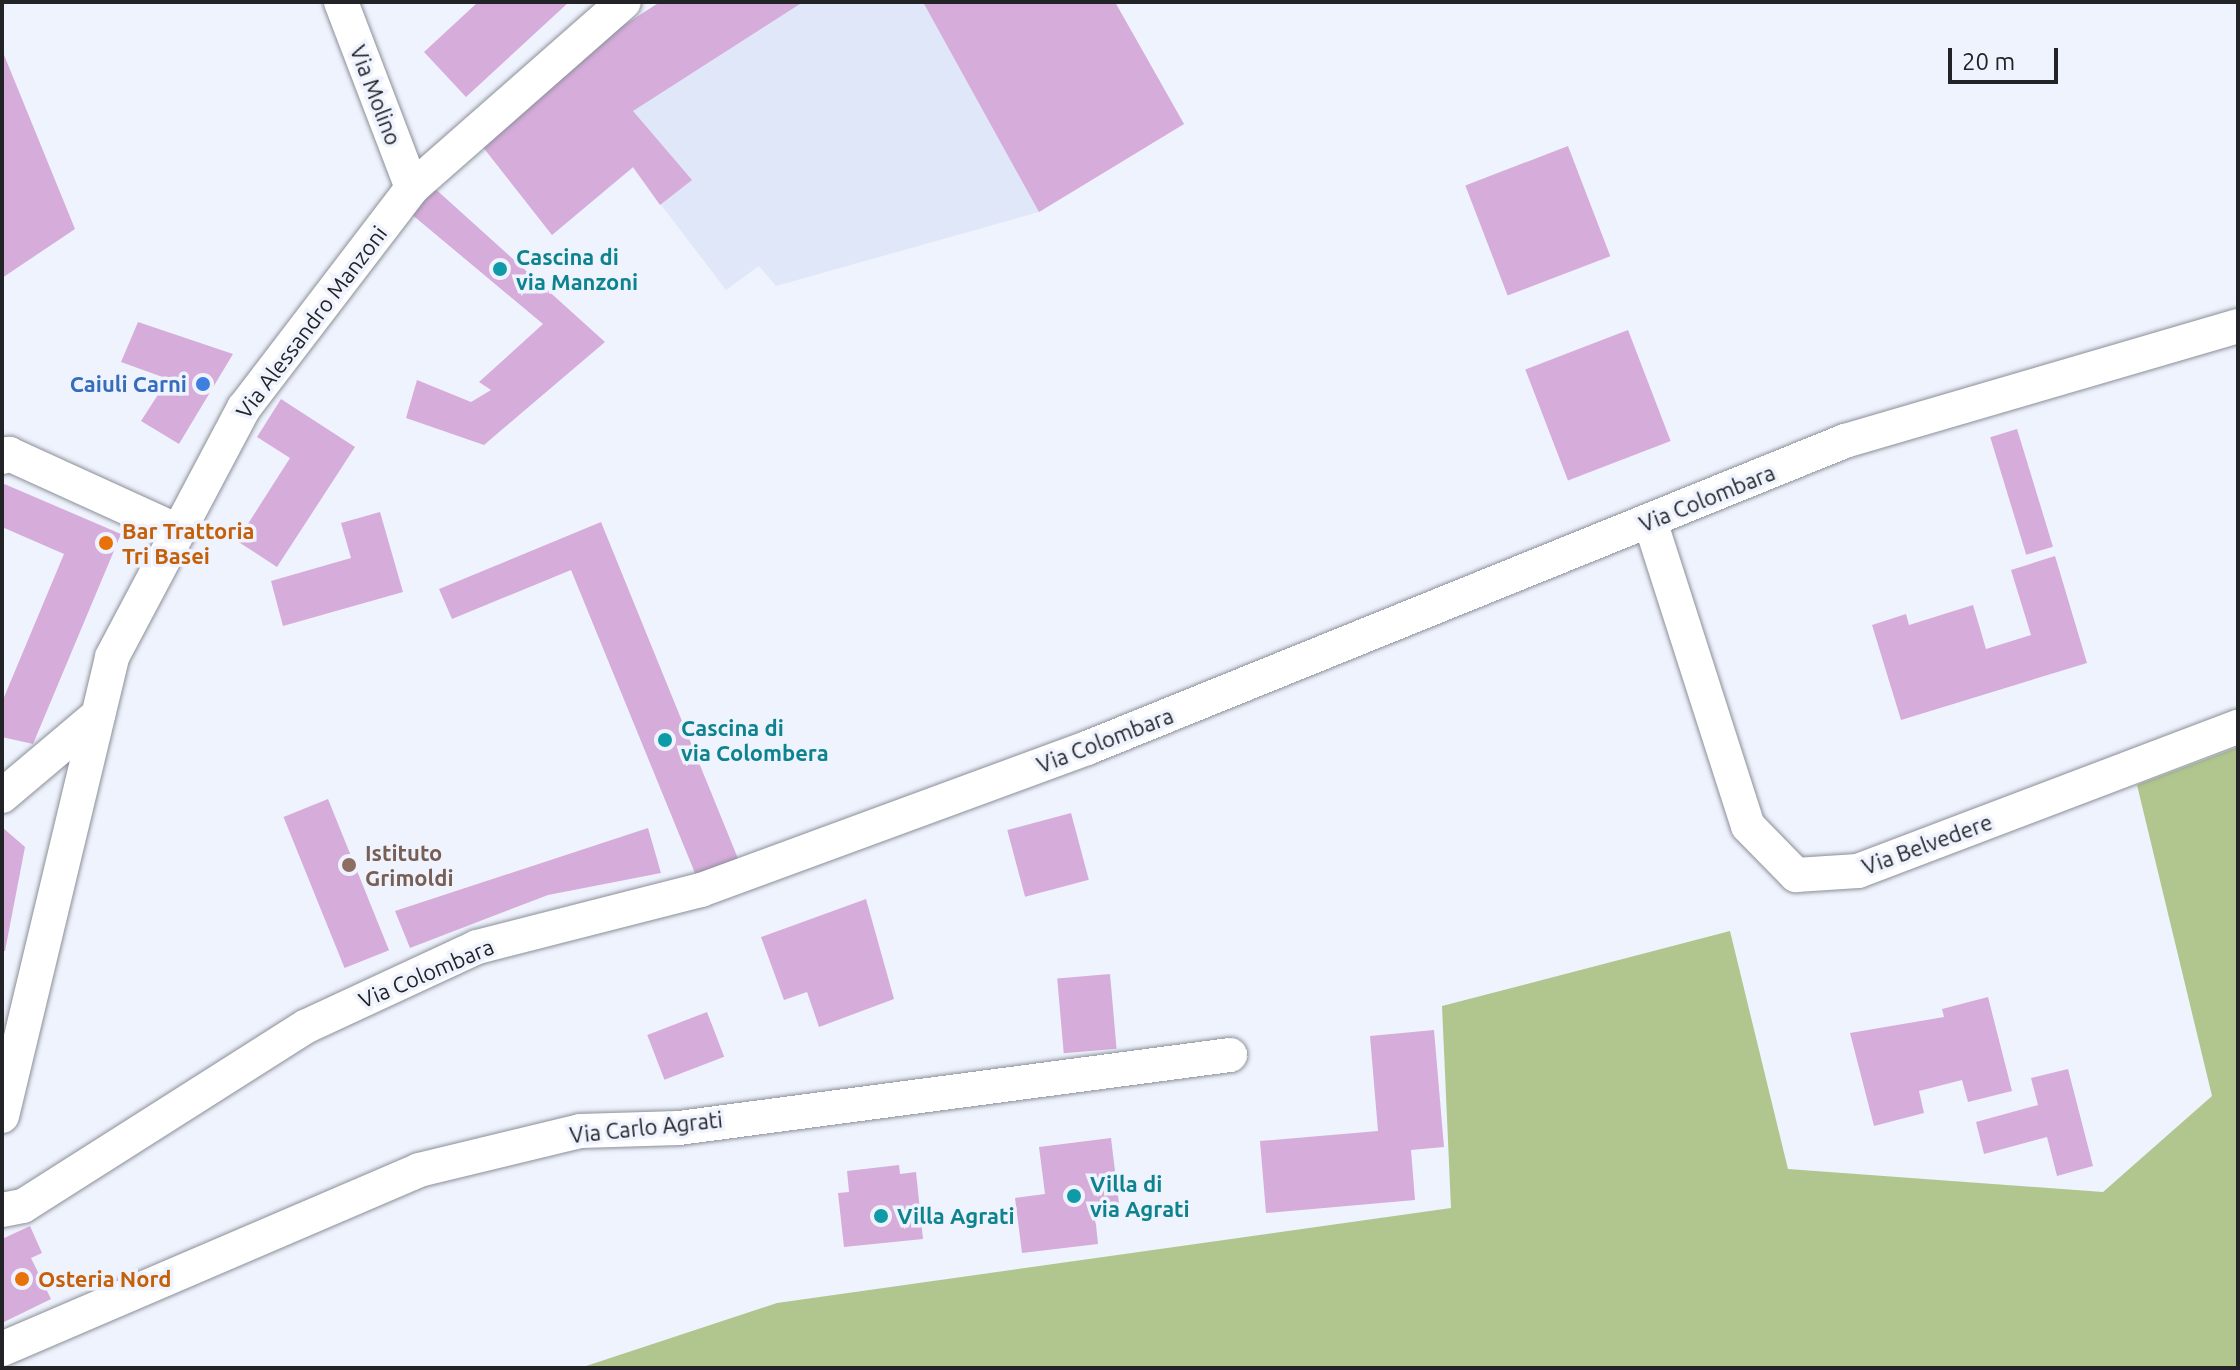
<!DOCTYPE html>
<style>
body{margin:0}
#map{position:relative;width:2240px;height:1370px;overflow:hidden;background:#eff3fd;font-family:Ubuntu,sans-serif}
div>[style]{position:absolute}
.built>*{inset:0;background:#e0e7f8}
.forest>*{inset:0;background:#b1c68e}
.building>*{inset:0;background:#d6acdb;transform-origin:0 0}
.roads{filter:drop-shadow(0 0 2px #8b8f98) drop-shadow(0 0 2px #8b8f98)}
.minor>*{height:34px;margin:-17px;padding:0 17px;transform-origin:17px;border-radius:17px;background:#fff}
.dots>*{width:22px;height:22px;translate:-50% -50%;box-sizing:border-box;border:4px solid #eff3fd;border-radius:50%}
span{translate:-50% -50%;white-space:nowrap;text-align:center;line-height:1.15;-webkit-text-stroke:7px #eff3fd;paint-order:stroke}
.street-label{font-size:22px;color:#212327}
.culture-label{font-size:22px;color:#0d838f;font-weight:700}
.left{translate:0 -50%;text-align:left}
.shop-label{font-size:22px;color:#366cbe;font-weight:700}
.right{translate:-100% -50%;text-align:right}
.food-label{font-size:22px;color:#c56008;font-weight:700}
.education-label{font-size:22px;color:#785e54;font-weight:700}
.frame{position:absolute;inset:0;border:4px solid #212327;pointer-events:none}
.scale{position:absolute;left:1948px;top:48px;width:110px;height:36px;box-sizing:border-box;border:4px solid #212327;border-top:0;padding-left:10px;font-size:24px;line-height:28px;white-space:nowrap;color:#212327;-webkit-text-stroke:6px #eff3fd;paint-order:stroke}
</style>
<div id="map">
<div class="built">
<i style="clip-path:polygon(660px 2px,1115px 2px,1184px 124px,1039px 212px,776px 286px,759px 266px,726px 290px,633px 168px,552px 235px,479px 142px)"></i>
</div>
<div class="forest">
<i style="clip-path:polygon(2238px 747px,2238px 1368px,580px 1368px,777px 1303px,1451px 1208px,1442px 1006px,1730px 931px,1788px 1169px,2103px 1192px,2212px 1096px,2137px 785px)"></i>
</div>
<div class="building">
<i style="clip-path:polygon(478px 2px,569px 2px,466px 97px,424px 52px)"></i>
<i style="clip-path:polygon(660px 2px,803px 2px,633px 111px,692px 180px,660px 205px,633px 167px,552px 235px,479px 142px,585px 50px)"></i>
<i style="clip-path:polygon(923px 2px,1115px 2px,1184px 124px,1039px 212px)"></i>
<i style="clip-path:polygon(2px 50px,75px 229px,2px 278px)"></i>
<i style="left:1568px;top:146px;width:118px;height:110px;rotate:69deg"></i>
<i style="clip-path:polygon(431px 185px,605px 342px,484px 445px,406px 418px,417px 380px,471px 402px,491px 390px,479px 382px,543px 324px,410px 213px)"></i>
<i style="clip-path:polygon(138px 322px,233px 354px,179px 444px,141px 421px,168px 379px,121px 362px)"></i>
<i style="left:1628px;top:330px;width:119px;height:110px;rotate:69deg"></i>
<i style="clip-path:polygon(281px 399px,355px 447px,277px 567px,237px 541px,290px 458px,257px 437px)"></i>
<i style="left:2017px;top:429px;width:123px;height:28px;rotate:73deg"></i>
<i style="clip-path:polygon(2px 483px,121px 534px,33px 744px,2px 737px,2px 702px,64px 554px,2px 527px)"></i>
<i style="clip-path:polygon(380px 512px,403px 592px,283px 626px,271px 581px,351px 558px,341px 523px)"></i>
<i style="clip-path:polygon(601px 522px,739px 861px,697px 878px,571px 570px,452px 619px,439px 589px)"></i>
<i style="clip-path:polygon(2055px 556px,2087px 663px,1901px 720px,1872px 625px,1906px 614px,1909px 625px,1973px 605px,1986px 649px,2031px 635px,2011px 570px)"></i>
<i style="left:328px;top:799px;width:163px;height:48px;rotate:68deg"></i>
<i style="left:1071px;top:813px;width:69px;height:66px;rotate:75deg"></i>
<i style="clip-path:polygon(2px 827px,25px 847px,5px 951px,2px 951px)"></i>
<i style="clip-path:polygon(648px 828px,661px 873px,548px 895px,410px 948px,395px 911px)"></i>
<i style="clip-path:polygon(866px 899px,894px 999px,819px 1027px,807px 992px,784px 1000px,761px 937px)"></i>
<i style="left:1110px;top:974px;width:75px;height:53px;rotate:85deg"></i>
<i style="clip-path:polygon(1988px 997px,2012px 1091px,1968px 1102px,1962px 1080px,1919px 1091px,1924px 1113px,1874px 1126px,1850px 1033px,1944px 1017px,1942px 1009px)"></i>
<i style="left:707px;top:1012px;width:48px;height:64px;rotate:69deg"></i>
<i style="clip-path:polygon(1434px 1030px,1444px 1147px,1411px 1150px,1415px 1200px,1266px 1213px,1260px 1141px,1378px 1131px,1370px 1036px)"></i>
<i style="clip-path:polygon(2068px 1069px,2093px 1166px,2057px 1176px,2047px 1137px,1984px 1154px,1976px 1122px,2038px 1105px,2031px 1078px)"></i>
<i style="clip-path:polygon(1111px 1138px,1120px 1212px,1095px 1215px,1098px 1244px,1022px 1253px,1015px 1198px,1045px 1194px,1039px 1147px)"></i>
<i style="clip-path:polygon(899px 1165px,900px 1174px,916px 1172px,923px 1239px,844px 1247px,838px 1193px,849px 1192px,847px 1171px)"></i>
<i style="clip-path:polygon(30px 1226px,42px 1253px,31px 1258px,51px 1299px,2px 1323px,2px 1239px)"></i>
</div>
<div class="roads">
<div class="minor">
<i style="left:341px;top:2px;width:199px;rotate:69.1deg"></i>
<i style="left:2px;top:457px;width:8px;rotate:-23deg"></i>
<i style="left:9px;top:454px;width:186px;rotate:24.5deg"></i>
<i style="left:1650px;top:521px;width:320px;rotate:72.2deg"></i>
<i style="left:1748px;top:826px;width:69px;rotate:45.6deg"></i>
<i style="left:1796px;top:875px;width:62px;rotate:-3.7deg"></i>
<i style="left:1858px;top:871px;width:406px;rotate:-20.8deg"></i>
<i style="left:2px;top:796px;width:126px;rotate:-40.2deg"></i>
<i style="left:2px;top:1116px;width:472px;rotate:-76.5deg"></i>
<i style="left:112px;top:657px;width:282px;rotate:-62.1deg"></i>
<i style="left:244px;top:408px;width:277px;rotate:-52.6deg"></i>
<i style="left:412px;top:188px;width:282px;rotate:-41.3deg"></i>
<i style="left:2px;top:1210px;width:21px;rotate:-11deg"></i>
<i style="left:23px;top:1206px;width:336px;rotate:-32.4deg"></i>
<i style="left:307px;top:1026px;width:187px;rotate:-24.9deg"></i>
<i style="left:477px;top:947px;width:231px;rotate:-14.3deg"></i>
<i style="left:701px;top:890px;width:411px;rotate:-20.2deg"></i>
<i style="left:1087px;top:748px;width:818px;rotate:-22.05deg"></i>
<i style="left:1845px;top:441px;width:409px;rotate:-16.3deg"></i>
<i style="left:2px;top:1349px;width:454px;rotate:-23.2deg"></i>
<i style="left:419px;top:1170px;width:166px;rotate:-13.6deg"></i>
<i style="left:580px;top:1131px;width:99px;rotate:-1.7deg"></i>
<i style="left:679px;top:1128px;width:556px;rotate:-7.55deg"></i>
</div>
</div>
<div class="dots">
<i style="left:500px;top:269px;background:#0f9aa8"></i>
<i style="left:203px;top:384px;background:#3f7fe0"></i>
<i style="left:106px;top:543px;background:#e8710a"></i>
<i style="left:665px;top:740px;background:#0f9aa8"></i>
<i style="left:349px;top:865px;background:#8d6e63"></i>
<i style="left:1074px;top:1196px;background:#0f9aa8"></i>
<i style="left:881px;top:1216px;background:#0f9aa8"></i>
<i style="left:22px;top:1279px;background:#e8710a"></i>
</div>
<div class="street-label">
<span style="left:376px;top:95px;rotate:69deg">Via Molino</span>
<span style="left:311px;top:322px;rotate:-53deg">Via Alessandro Manzoni</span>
<span style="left:1707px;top:498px;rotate:-22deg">Via Colombara</span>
<span style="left:1105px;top:740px;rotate:-21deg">Via Colombara</span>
<span style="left:1927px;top:844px;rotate:-20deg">Via Belvedere</span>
<span style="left:426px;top:973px;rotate:-23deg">Via Colombara</span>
<span style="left:646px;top:1127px;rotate:-6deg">Via Carlo Agrati</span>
</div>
<div class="culture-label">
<span class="left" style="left:516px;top:269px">Cascina di<br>via Manzoni</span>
<span class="left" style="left:681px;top:740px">Cascina di<br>via Colombera</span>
<span class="left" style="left:1090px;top:1196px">Villa di<br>via Agrati</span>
<span class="left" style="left:897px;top:1216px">Villa Agrati</span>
</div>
<div class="shop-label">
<span class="right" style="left:187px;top:384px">Caiuli Carni</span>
</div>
<div class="food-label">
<span class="left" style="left:122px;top:543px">Bar Trattoria<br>Tri Basei</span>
<span class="left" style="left:38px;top:1279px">Osteria Nord</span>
</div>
<div class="education-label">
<span class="left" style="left:365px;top:865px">Istituto<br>Grimoldi</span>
</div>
<div class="frame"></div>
<div class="scale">20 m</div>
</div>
